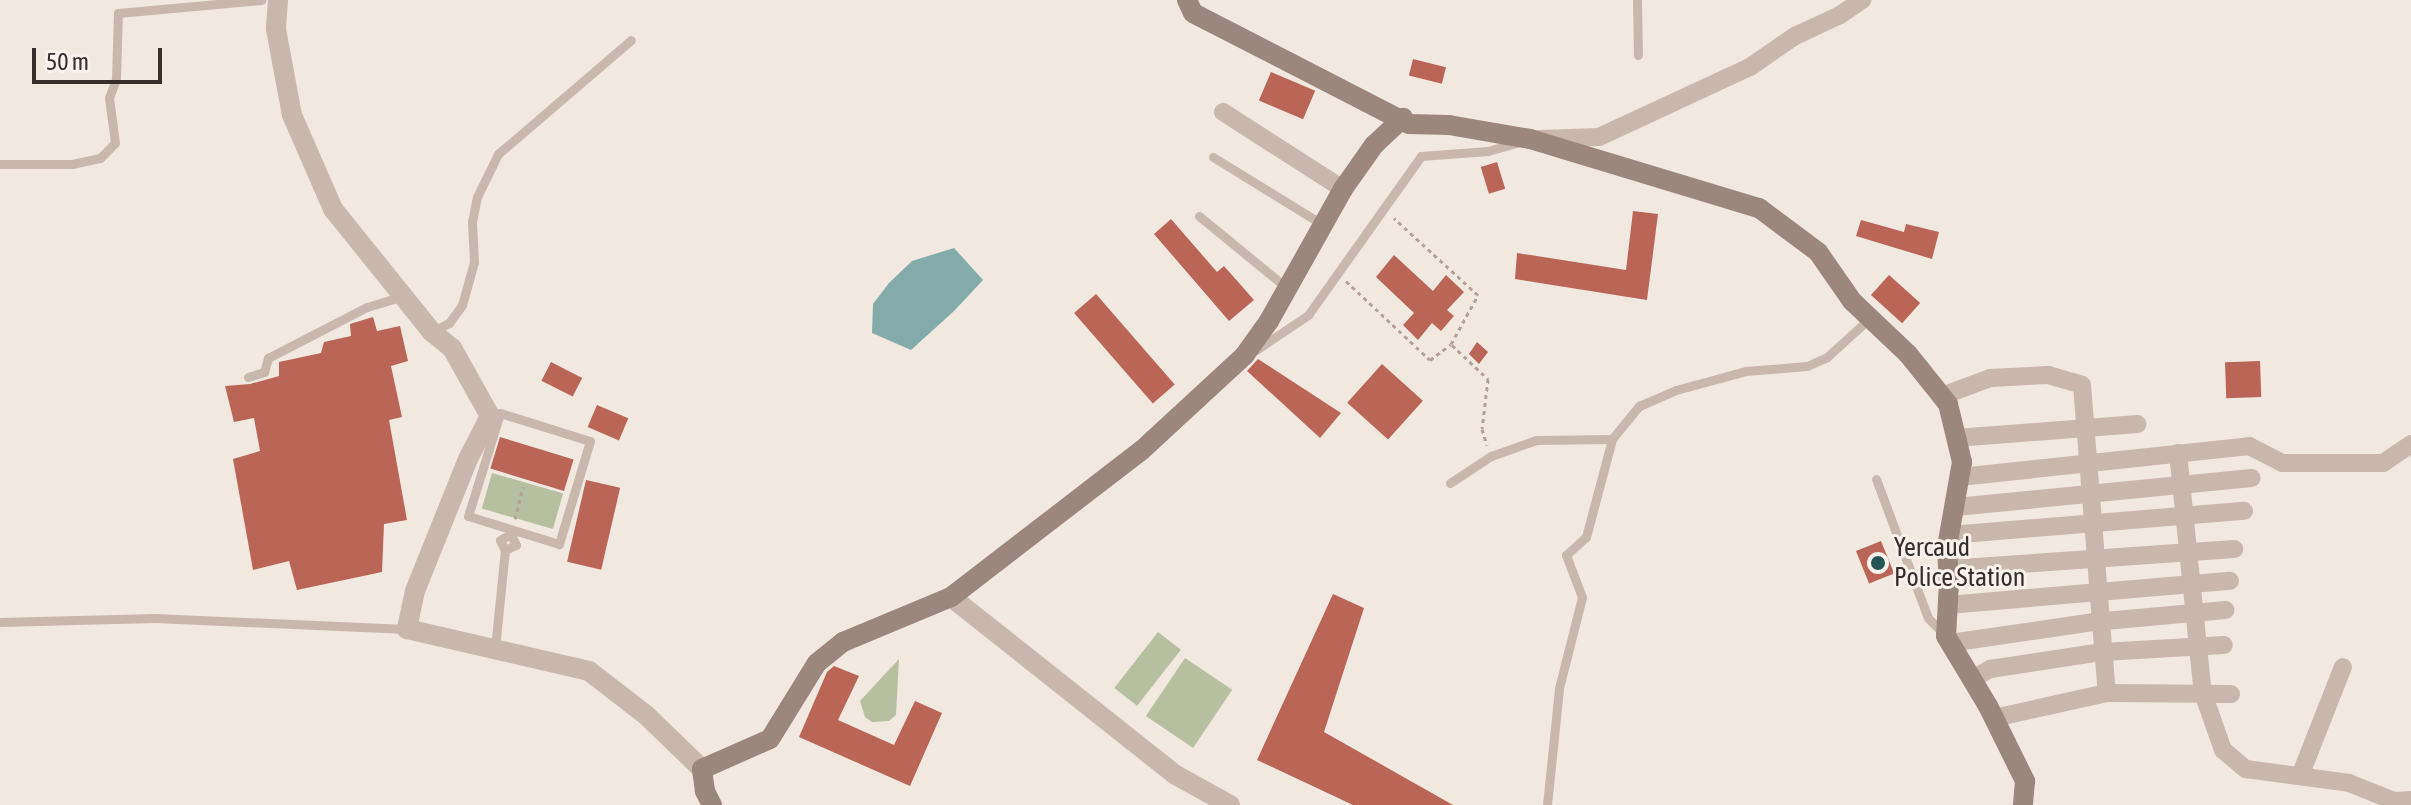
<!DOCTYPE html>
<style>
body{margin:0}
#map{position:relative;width:2411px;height:805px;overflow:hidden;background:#f1e8e0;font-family:"Asap Condensed",sans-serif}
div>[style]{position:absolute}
.green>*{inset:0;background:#b7bfa1;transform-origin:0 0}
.water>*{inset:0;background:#82abaa}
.building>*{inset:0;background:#ba6555;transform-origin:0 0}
.path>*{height:3px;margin-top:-1.5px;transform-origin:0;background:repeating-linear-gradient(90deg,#b4a197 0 4px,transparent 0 8px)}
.service>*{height:9px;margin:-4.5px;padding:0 4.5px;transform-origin:4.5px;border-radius:4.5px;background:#c8b7ad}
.minor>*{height:18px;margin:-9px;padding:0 9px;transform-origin:9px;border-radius:9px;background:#c8b7ad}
.tertiary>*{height:20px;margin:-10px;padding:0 10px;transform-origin:10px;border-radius:10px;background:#c8b7ad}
.secondary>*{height:20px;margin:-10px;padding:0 10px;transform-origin:10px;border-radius:10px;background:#9c877f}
.dots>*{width:22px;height:22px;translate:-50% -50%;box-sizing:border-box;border:4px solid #f9f2ec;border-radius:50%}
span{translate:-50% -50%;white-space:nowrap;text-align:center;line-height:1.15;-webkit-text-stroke:6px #f9f2ec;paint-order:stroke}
.poi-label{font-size:26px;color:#372e2b}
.left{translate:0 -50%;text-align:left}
.scale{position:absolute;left:32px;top:48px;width:130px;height:36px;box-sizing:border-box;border:4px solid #372e2b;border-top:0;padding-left:10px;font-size:24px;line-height:28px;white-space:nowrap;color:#372e2b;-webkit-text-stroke:6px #f9f2ec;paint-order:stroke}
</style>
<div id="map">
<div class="green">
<i style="left:492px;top:473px;width:74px;height:37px;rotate:16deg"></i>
<i style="left:1158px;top:632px;width:29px;height:71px;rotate:38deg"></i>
<i style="left:1185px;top:658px;width:57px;height:70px;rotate:34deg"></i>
<i style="clip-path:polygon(899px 659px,896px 715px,889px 721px,872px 722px,865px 717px,860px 701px)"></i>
</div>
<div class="water">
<i style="clip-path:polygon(954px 248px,983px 280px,954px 311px,911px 350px,872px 333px,873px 304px,889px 283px,912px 261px)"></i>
</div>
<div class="building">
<i style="left:1413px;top:59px;width:34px;height:17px;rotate:14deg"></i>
<i style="left:1271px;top:72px;width:48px;height:31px;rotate:23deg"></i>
<i style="left:1497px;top:162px;width:28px;height:17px;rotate:73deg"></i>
<i style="clip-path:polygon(1633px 211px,1658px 214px,1647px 300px,1515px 279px,1517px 253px,1626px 270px)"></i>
<i style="clip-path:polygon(1171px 219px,1217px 272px,1224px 266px,1254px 300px,1229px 321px,1154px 234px)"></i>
<i style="clip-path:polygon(1861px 220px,1904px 232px,1906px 224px,1939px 232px,1932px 259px,1856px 236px)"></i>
<i style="clip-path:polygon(1394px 255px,1433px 291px,1446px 275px,1464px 292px,1447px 310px,1454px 316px,1441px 331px,1432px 323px,1418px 340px,1403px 325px,1414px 313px,1376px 277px)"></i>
<i style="left:1889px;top:275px;width:42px;height:27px;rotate:42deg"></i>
<i style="left:1096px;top:294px;width:120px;height:29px;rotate:49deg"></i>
<i style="clip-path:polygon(373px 317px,377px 331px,400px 326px,408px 361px,391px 366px,402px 417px,389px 420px,407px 520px,384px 524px,382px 572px,297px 590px,289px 561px,253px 570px,233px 459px,260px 451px,254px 418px,234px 422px,225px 386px,250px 384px,279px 376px,279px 362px,321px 353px,324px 342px,351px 336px,350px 324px)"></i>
<i style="clip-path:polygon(1477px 342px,1488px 352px,1479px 364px,1469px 354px)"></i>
<i style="clip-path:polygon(1258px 359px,1341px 413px,1320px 438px,1247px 371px)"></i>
<i style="left:2260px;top:361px;width:36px;height:35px;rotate:88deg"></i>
<i style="left:551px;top:362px;width:35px;height:21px;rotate:27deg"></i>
<i style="left:1382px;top:364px;width:55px;height:52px;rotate:42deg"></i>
<i style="left:597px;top:405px;width:34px;height:24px;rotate:23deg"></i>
<i style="left:500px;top:437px;width:77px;height:33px;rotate:17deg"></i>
<i style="left:586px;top:480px;width:35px;height:84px;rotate:13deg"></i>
<i style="left:1881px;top:541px;width:35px;height:27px;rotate:68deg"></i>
<i style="clip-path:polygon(1333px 594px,1364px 608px,1324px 732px,1453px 805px,1353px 805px,1257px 760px)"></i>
<i style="clip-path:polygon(834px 666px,859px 676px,838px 720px,894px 745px,915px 701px,942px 713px,910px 786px,799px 737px,827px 672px)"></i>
</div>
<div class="path">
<i style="left:1346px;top:281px;width:115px;rotate:43.2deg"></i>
<i style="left:1430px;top:360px;width:26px;rotate:-37deg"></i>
<i style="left:1451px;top:344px;width:56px;rotate:-61.1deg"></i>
<i style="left:1478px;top:295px;width:114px;rotate:-137.5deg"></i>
<i style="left:1452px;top:345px;width:50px;rotate:43.4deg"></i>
<i style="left:1488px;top:379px;width:50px;rotate:96.8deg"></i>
<i style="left:1482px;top:429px;width:17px;rotate:73deg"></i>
<i style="left:515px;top:519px;width:33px;rotate:-76deg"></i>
</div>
<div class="service">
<i style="left:1637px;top:0;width:55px;rotate:89deg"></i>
<i style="left:1213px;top:157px;width:128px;rotate:31.6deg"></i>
<i style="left:0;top:164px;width:72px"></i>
<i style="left:72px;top:164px;width:29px;rotate:-12deg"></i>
<i style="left:100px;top:158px;width:21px;rotate:-45deg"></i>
<i style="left:115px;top:143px;width:45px;rotate:-97.6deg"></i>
<i style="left:109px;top:98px;width:20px;rotate:-70deg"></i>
<i style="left:116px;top:79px;width:66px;rotate:-88.3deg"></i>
<i style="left:118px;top:13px;width:144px;rotate:-5.2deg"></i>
<i style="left:1199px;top:216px;width:114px;rotate:39.3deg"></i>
<i style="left:432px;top:332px;width:19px;rotate:-28deg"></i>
<i style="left:449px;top:323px;width:22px;rotate:-54deg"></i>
<i style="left:462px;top:305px;width:45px;rotate:-74.4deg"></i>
<i style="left:474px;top:262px;width:40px;rotate:-92.9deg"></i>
<i style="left:472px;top:222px;width:25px;rotate:-79deg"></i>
<i style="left:477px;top:197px;width:48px;rotate:-64deg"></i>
<i style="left:498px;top:154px;width:175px;rotate:-40.6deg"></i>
<i style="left:1256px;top:350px;width:63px;rotate:-33.9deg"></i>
<i style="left:1308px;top:315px;width:195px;rotate:-54.6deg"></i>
<i style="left:1421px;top:156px;width:67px;rotate:-4.3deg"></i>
<i style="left:1488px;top:151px;width:33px;rotate:-16deg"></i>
<i style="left:248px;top:377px;width:17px;rotate:-17deg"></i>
<i style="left:264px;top:372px;width:15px;rotate:-74deg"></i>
<i style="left:268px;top:358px;width:111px;rotate:-27.3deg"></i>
<i style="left:367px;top:307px;width:38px;rotate:-17deg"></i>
<i style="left:500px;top:413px;width:94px;rotate:17.3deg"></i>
<i style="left:590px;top:441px;width:108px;rotate:106.8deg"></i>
<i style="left:559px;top:544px;width:95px;rotate:-162.9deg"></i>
<i style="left:468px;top:516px;width:108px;rotate:-72.7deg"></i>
<i style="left:1876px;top:479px;width:148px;rotate:69.5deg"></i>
<i style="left:1928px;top:618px;width:23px;rotate:45deg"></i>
<i style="left:1450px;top:483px;width:49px;rotate:-33.4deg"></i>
<i style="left:1491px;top:456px;width:48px;rotate:-19.6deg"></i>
<i style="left:1536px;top:440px;width:76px;rotate:-0.8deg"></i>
<i style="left:0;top:622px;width:155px;rotate:-1.5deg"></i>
<i style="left:155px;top:618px;width:252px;rotate:2.5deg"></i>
<i style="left:495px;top:648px;width:99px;rotate:-84.2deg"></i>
<i style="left:505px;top:550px;width:11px;rotate:-117deg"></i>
<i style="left:500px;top:540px;width:13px;rotate:-29deg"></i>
<i style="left:511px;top:534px;width:12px;rotate:66deg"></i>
<i style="left:516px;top:545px;width:12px;rotate:156deg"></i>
<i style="left:1547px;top:805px;width:118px;rotate:-84.1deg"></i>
<i style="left:1559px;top:688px;width:94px;rotate:-75.8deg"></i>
<i style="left:1582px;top:597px;width:45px;rotate:-110.9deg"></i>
<i style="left:1566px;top:555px;width:27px;rotate:-42deg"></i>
<i style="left:1586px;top:537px;width:101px;rotate:-75.1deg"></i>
<i style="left:1612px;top:439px;width:43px;rotate:-50.7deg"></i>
<i style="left:1639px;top:406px;width:40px;rotate:-23.4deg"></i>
<i style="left:1676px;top:390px;width:73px;rotate:-15.2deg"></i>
<i style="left:1746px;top:371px;width:61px;rotate:-4.7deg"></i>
<i style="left:1807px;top:366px;width:22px;rotate:-24deg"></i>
<i style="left:1827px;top:357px;width:58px;rotate:-42.2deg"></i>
</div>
<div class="minor">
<i style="left:1223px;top:112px;width:143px;rotate:32.7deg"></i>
<i style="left:1539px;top:139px;width:60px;rotate:-1.9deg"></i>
<i style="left:1599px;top:137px;width:166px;rotate:-24.9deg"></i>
<i style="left:1750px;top:67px;width:55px;rotate:-34.6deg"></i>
<i style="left:1795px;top:36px;width:50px;rotate:-25deg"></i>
<i style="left:1840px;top:15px;width:27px;rotate:-34deg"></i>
<i style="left:1942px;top:396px;width:51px;rotate:-20.6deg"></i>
<i style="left:1990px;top:378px;width:58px;rotate:-3deg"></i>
<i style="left:2048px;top:375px;width:35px;rotate:16deg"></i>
<i style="left:2082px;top:385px;width:309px;rotate:85.4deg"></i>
<i style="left:1956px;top:438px;width:182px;rotate:-4.4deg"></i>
<i style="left:2178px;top:453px;width:241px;rotate:84.1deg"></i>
<i style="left:2203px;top:693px;width:60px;rotate:70.7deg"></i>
<i style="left:2223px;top:750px;width:30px;rotate:40deg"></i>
<i style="left:2246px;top:769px;width:104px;rotate:7.7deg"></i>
<i style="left:2349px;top:783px;width:48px;rotate:21.8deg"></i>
<i style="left:2394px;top:801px;width:17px;rotate:-3deg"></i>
<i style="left:1960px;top:477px;width:291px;rotate:-6.1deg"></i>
<i style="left:2249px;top:446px;width:37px;rotate:27deg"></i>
<i style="left:2282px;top:463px;width:101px"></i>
<i style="left:2383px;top:463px;width:34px;rotate:-34deg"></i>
<i style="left:1956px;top:507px;width:297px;rotate:-5.6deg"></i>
<i style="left:1950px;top:535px;width:295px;rotate:-4.7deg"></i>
<i style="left:1948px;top:569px;width:287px;rotate:-4deg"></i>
<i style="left:1948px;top:605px;width:283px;rotate:-4.9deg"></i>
<i style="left:1950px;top:643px;width:146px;rotate:-8.3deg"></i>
<i style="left:2094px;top:622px;width:132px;rotate:-5.2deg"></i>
<i style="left:1972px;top:679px;width:21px;rotate:-29deg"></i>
<i style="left:1990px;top:669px;width:114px;rotate:-8.6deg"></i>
<i style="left:2103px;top:652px;width:121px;rotate:-3.3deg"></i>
<i style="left:1994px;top:718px;width:116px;rotate:-12.5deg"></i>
<i style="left:2107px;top:693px;width:124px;rotate:0.5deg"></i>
<i style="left:2300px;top:776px;width:117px;rotate:-68.5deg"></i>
</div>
<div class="tertiary">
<i style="left:278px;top:0;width:29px;rotate:94deg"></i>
<i style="left:276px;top:29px;width:87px;rotate:79.5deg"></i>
<i style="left:292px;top:115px;width:103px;rotate:66.4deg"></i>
<i style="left:333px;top:209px;width:158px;rotate:51.2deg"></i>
<i style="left:432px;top:332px;width:26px;rotate:39deg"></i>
<i style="left:452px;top:348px;width:78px;rotate:60.8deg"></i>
<i style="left:490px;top:416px;width:48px;rotate:117.1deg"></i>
<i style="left:468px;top:459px;width:142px;rotate:111.9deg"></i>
<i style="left:415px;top:591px;width:39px;rotate:102deg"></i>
<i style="left:407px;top:629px;width:187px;rotate:13deg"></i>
<i style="left:589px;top:671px;width:72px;rotate:37.7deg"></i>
<i style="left:646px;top:715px;width:78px;rotate:44deg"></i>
<i style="left:951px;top:597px;width:285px;rotate:38.4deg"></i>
<i style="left:1174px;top:774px;width:64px;rotate:29deg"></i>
</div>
<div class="secondary">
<i style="left:1187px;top:0;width:14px;rotate:65deg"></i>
<i style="left:1193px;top:13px;width:243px;rotate:27.2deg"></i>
<i style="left:1409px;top:124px;width:40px;rotate:1.4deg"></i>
<i style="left:1449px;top:125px;width:82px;rotate:9.8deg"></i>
<i style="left:1530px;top:139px;width:239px;rotate:16.8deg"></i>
<i style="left:1759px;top:208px;width:74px;rotate:36.7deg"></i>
<i style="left:1818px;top:252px;width:60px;rotate:55.2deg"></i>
<i style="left:1852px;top:301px;width:77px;rotate:43.4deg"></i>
<i style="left:1908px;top:354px;width:64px;rotate:51.3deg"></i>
<i style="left:1948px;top:404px;width:60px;rotate:76.4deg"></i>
<i style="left:1962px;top:462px;width:86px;rotate:100deg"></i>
<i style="left:1947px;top:547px;width:36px;rotate:87deg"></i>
<i style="left:1949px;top:583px;width:53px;rotate:93.2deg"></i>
<i style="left:1946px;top:636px;width:82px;rotate:59deg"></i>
<i style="left:1988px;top:706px;width:84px;rotate:63.7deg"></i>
<i style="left:2025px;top:781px;width:24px;rotate:95deg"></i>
<i style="left:712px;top:805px;width:16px;rotate:-117deg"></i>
<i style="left:705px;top:791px;width:22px;rotate:-98deg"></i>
<i style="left:702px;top:769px;width:74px;rotate:-23.8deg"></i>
<i style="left:770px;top:739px;width:89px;rotate:-58.3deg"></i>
<i style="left:817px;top:663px;width:33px;rotate:-39deg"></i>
<i style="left:843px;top:642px;width:117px;rotate:-22.6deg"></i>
<i style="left:951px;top:597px;width:241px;rotate:-37.6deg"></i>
<i style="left:1142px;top:450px;width:139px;rotate:-42.7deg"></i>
<i style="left:1244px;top:356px;width:43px;rotate:-54.5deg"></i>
<i style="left:1269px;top:321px;width:151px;rotate:-60.7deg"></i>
<i style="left:1343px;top:189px;width:54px;rotate:-54.8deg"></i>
<i style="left:1374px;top:145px;width:40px;rotate:-43deg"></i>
</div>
<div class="dots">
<i style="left:1878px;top:563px;background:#245554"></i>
</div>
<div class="poi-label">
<span class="left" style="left:1894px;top:563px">Yercaud<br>Police Station</span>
</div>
<div class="scale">50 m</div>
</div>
